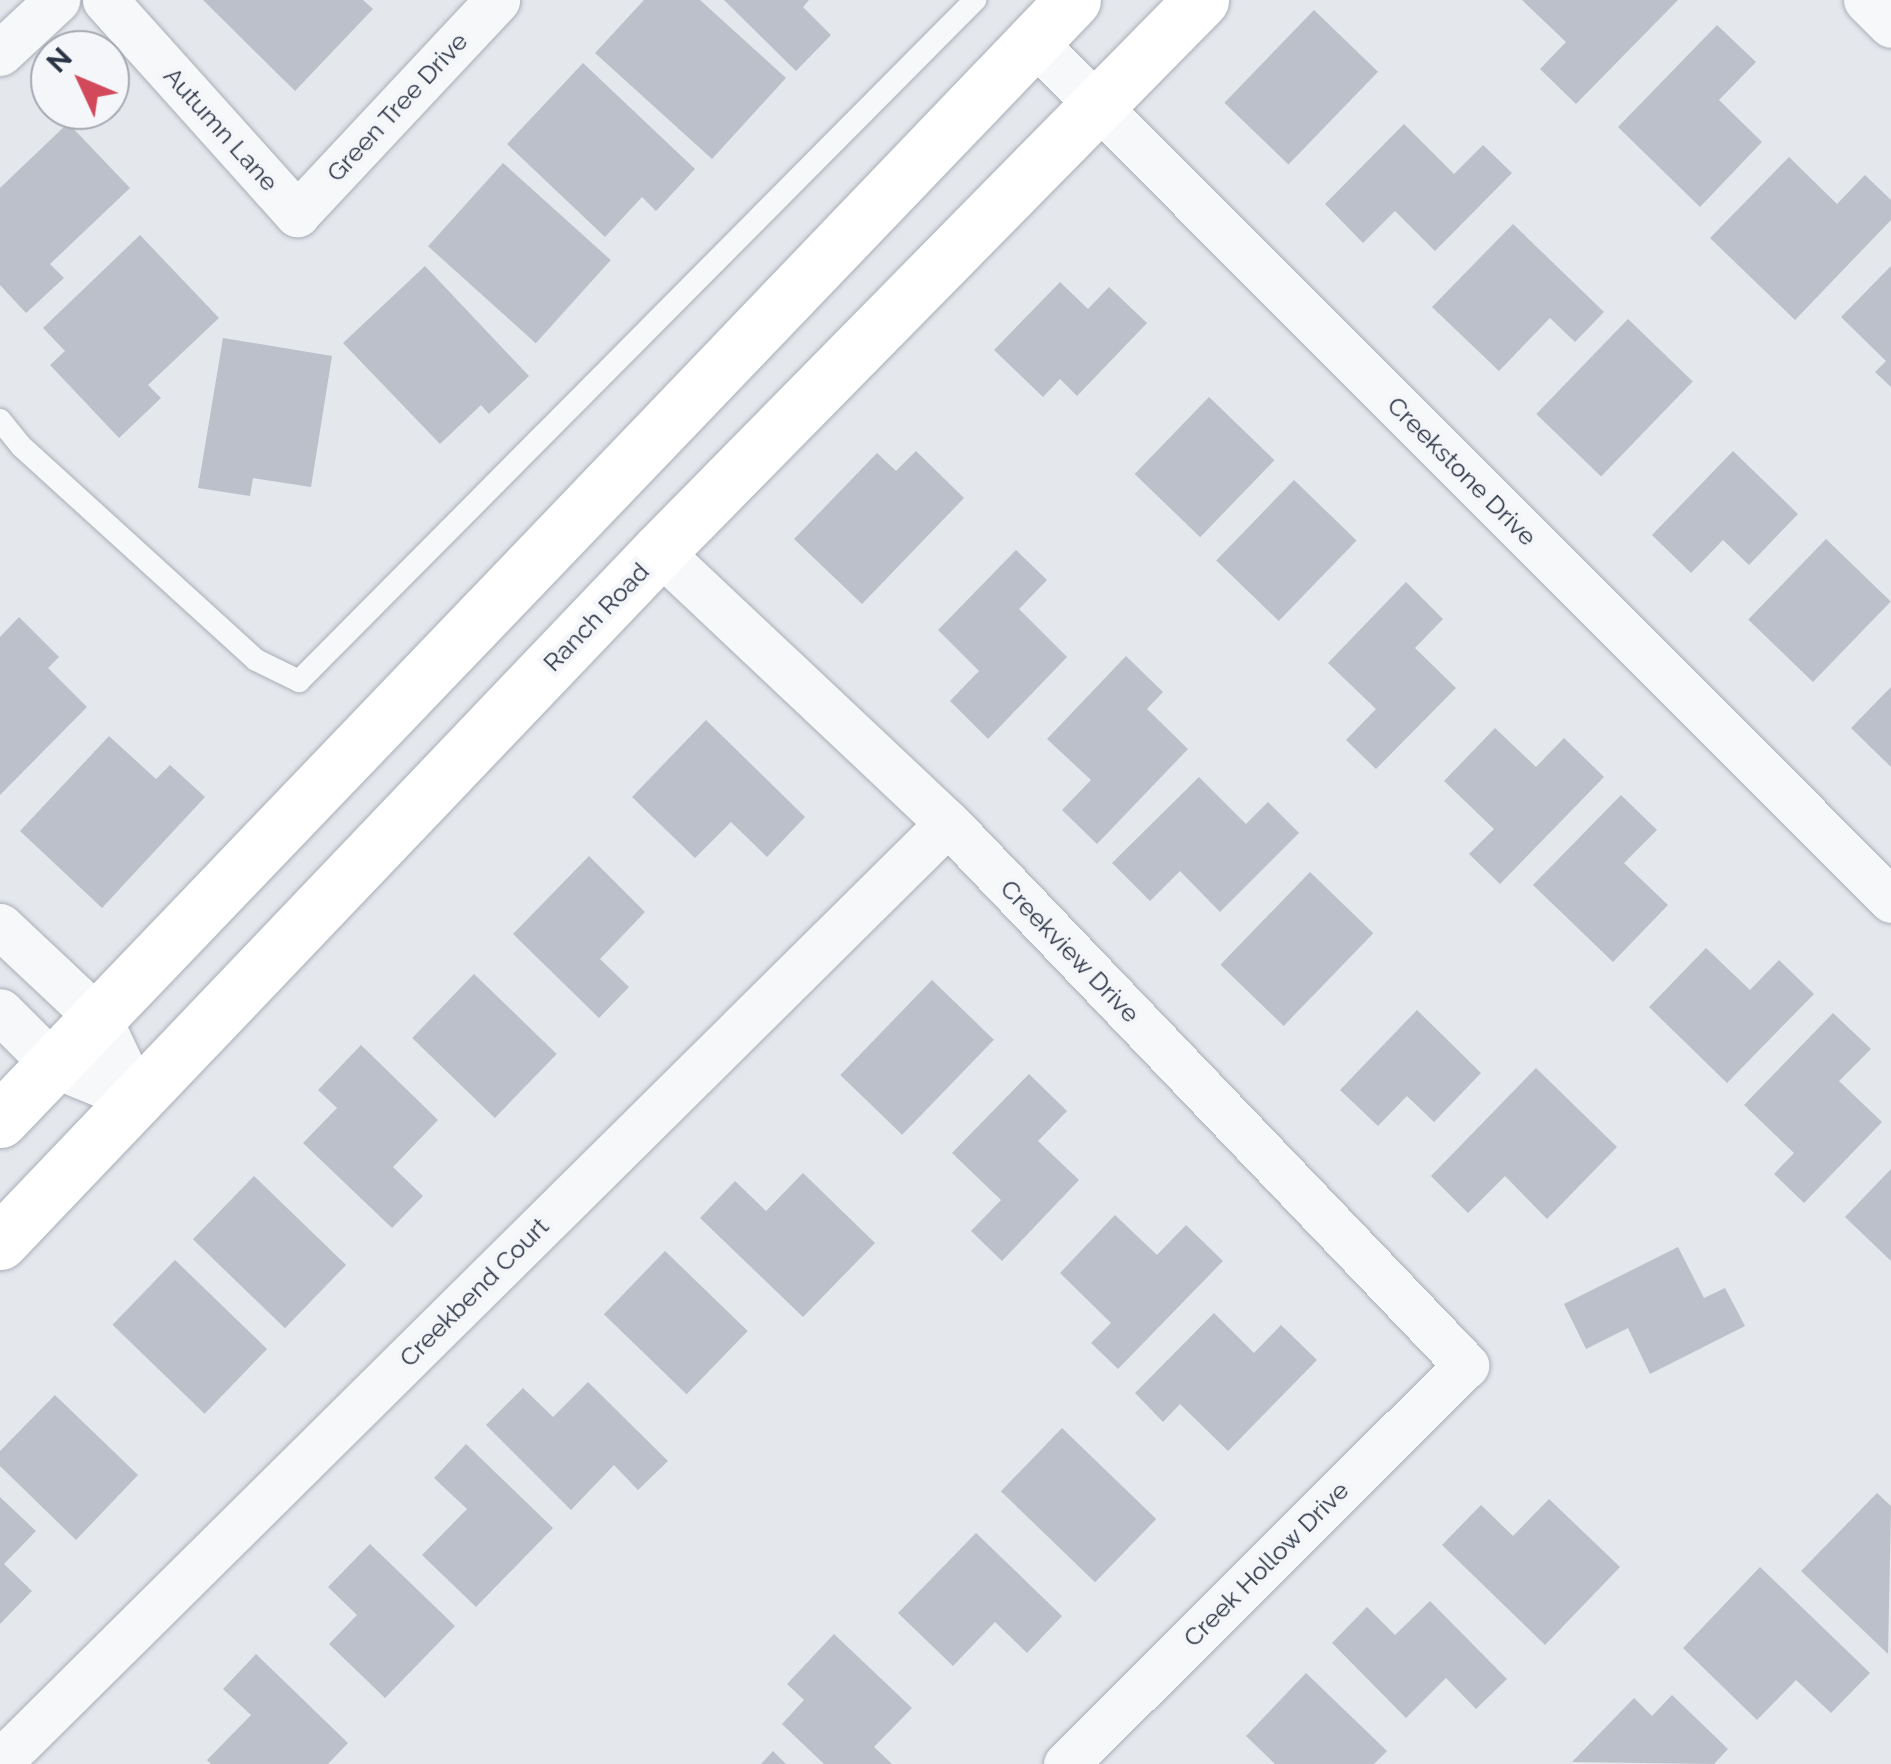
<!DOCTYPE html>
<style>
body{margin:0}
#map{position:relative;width:1891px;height:1764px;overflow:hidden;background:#e4e7ec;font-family:Raleway,sans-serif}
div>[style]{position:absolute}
.building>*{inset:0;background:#bbc0ca;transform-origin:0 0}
.roads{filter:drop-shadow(0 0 2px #a9aeb7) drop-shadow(0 0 2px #a9aeb7)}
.service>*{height:22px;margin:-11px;padding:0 11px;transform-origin:11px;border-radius:11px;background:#f7f8fa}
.minor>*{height:45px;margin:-22.5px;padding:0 22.5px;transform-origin:22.5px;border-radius:22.5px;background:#f7f8fa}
.secondary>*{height:55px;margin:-27.5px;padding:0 27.5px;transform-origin:27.5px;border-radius:27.5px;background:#fff}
span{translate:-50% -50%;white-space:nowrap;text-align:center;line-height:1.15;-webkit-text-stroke:9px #f4f6f9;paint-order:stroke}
.street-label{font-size:25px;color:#2b3445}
.north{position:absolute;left:30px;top:30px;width:100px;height:100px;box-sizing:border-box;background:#f4f6f9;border:2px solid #a4a8b1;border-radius:50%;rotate:314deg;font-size:28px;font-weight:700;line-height:40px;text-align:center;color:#2b3445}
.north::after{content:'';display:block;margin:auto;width:35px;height:45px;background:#d1495b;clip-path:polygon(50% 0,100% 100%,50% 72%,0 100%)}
</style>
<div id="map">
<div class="building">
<i style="clip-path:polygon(203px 0,363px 0,373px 9px,295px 91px)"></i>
<i style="clip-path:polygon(644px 0,700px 0,786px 78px,712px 159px,595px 53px)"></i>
<i style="clip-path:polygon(724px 0,809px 0,803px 7px,831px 35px,796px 71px)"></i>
<i style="clip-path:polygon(1522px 0,1678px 0,1576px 104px,1540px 69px,1566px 42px)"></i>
<i style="left:1314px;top:10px;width:89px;height:129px;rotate:44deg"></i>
<i style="clip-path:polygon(1717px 25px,1756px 62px,1719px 100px,1762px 142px,1700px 207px,1618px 127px)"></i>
<i style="clip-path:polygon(583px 63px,695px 169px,656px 211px,642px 197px,605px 237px,507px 144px)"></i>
<i style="clip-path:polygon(68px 123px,130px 188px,50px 264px,64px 278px,26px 313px,0 285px,0 188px)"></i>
<i style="clip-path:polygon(1404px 124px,1454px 174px,1483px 145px,1512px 173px,1435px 251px,1395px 211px,1363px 243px,1325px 204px)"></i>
<i style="clip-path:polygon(1789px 157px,1837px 204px,1865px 175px,1891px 200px,1891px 220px,1795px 320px,1710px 238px)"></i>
<i style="left:503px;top:163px;width:145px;height:112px;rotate:42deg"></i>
<i style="clip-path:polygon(1513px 224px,1604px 312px,1575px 342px,1550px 318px,1499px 371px,1432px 307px)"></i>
<i style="clip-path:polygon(140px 235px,219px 318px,148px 385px,161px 398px,119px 438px,50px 365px,65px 351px,43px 328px)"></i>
<i style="clip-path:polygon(425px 266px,529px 376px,489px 414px,481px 405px,440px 444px,343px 343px)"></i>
<i style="clip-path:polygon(1891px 266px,1891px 387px,1875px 372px,1886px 361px,1841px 317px)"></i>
<i style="clip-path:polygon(1060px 282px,1088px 309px,1109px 287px,1147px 323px,1077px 396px,1060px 379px,1043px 397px,994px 350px)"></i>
<i style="left:1628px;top:319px;width:90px;height:132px;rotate:44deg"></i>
<i style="clip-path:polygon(223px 338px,332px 356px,311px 487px,253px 478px,250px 496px,198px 488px)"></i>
<i style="left:1209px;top:397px;width:91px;height:107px;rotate:44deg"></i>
<i style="clip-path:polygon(916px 451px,964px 498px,862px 604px,794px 539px,877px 453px,896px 471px)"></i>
<i style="clip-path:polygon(1733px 451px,1798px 514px,1749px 565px,1723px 540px,1691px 573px,1652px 535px)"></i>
<i style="left:1294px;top:480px;width:87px;height:112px;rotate:44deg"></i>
<i style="left:1826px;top:539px;width:90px;height:112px;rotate:44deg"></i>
<i style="clip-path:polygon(1016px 550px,1047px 580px,1019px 609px,1067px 657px,988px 739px,950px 701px,979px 671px,938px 630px)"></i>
<i style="clip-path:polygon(1406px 582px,1443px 619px,1415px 648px,1456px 688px,1376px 769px,1346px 740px,1376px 709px,1328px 663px)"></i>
<i style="clip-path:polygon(19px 617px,59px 657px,48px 668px,87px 707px,0 795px,0 637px)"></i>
<i style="clip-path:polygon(1126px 656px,1163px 692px,1147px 709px,1188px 749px,1097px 844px,1062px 810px,1091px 780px,1047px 739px)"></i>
<i style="clip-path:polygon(1891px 687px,1891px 767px,1851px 728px)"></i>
<i style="clip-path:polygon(706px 720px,805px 817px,767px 857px,731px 822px,695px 858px,632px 797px)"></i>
<i style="clip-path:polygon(1495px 728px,1536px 767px,1564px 738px,1604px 777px,1500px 884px,1469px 854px,1494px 829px,1444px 781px)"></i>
<i style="clip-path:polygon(109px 736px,156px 779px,170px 765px,205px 797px,102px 908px,20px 831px)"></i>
<i style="clip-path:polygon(1199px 777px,1246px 824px,1268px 802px,1299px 833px,1220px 912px,1180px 871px,1150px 901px,1112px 863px)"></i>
<i style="clip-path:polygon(1621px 795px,1657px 830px,1624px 863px,1668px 905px,1613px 962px,1533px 885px)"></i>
<i style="clip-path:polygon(589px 856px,645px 912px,600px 959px,629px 987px,599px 1018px,513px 934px)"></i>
<i style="left:1310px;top:872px;width:88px;height:129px;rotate:44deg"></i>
<i style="clip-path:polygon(1706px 948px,1750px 990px,1779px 960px,1814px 994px,1727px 1083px,1649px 1007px)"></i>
<i style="left:474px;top:974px;width:115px;height:89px;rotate:44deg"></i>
<i style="left:932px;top:980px;width:86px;height:132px;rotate:44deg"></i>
<i style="clip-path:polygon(1417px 1010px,1481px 1073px,1434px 1122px,1407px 1096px,1378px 1126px,1340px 1090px)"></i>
<i style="clip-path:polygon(1833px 1013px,1871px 1049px,1839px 1081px,1882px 1122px,1804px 1203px,1774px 1174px,1794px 1153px,1744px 1105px)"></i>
<i style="clip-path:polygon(361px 1045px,438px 1120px,393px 1167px,423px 1196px,392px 1228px,303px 1143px,337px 1108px,318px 1090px)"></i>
<i style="clip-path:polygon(1536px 1068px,1617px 1147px,1547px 1219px,1505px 1176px,1468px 1213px,1431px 1176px)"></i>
<i style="clip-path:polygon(1029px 1074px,1067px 1111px,1038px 1141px,1079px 1180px,1002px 1261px,971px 1231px,1001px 1200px,952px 1153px)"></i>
<i style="clip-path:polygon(1891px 1169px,1891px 1261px,1845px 1217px)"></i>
<i style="clip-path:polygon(803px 1173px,875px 1243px,803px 1317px,700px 1218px,735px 1181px,766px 1211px)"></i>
<i style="left:254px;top:1176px;width:128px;height:88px;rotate:44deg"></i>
<i style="clip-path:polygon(1115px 1215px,1157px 1255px,1186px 1225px,1223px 1261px,1118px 1369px,1091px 1343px,1111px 1323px,1060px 1273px)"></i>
<i style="clip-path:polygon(1678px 1247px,1704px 1298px,1725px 1288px,1745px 1326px,1650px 1374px,1628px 1328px,1586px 1349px,1564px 1304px)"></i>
<i style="left:665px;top:1251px;width:115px;height:88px;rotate:44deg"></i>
<i style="left:175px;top:1260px;width:128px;height:90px;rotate:44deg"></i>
<i style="clip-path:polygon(1214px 1313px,1254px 1353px,1281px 1325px,1317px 1360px,1228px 1451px,1180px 1404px,1163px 1422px,1135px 1393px)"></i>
<i style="clip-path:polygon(588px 1382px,668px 1461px,638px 1490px,614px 1465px,571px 1510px,486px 1425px,523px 1388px,553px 1417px)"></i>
<i style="clip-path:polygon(55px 1395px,138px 1475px,76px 1540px,0 1466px,0 1451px)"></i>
<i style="left:1062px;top:1428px;width:131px;height:88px;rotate:44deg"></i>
<i style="clip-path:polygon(466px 1444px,553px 1528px,476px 1607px,422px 1555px,467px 1509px,434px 1478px)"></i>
<i style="clip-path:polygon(1877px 1493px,1891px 1506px,1888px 1654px,1801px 1571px)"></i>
<i style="clip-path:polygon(0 1497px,36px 1531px,4px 1564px,32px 1591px,0 1624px)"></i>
<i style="clip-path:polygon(1549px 1499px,1620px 1567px,1545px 1645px,1442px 1545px,1481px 1505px,1513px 1536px)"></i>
<i style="clip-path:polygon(976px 1533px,1062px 1616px,1027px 1653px,995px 1622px,953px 1666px,898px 1613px)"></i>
<i style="clip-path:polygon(370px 1544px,455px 1626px,385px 1698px,329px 1644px,357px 1615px,328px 1587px)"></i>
<i style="clip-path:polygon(1760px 1567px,1870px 1673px,1831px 1713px,1796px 1680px,1757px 1720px,1683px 1648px)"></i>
<i style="clip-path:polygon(1430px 1601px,1507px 1679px,1476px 1709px,1446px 1678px,1406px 1718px,1332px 1643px,1367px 1607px,1395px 1635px)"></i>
<i style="clip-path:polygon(834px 1634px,912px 1708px,874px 1747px,892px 1764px,824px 1764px,782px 1724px,804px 1700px,787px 1684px)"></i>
<i style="clip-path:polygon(256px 1654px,348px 1743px,328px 1764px,211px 1764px,207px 1760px,251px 1715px,223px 1689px)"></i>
<i style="clip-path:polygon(1306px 1673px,1387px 1751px,1374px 1764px,1275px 1764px,1246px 1736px)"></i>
<i style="clip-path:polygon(1672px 1695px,1728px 1749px,1714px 1764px,1572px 1762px,1634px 1698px,1652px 1716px)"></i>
<i style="clip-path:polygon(773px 1751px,786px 1764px,761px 1764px)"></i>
</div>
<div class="roads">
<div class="service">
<i style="left:0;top:420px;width:33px;rotate:51deg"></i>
<i style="left:21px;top:446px;width:318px;rotate:42.3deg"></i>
<i style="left:256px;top:660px;width:48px;rotate:26deg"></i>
<i style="left:299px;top:681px;width:960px;rotate:-45.21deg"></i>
</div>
<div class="minor">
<i style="left:105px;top:0;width:288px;rotate:48.1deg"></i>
<i style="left:297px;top:214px;width:293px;rotate:-46.9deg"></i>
<i style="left:1866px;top:0;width:35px;rotate:45deg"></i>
<i style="left:1033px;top:41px;width:1214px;rotate:45.03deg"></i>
<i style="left:0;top:53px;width:78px;rotate:-42.9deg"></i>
<i style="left:659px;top:551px;width:397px;rotate:43.3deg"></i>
<i style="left:948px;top:823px;width:750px;rotate:46.3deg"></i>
<i style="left:1466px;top:1365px;width:565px;rotate:135.07deg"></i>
<i style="left:0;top:926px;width:136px;rotate:43.2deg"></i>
<i style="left:99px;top:1019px;width:89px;rotate:64.6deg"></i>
<i style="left:137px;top:1099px;width:90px;rotate:-157.7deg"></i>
<i style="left:54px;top:1065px;width:76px;rotate:-135deg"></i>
<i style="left:0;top:1762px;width:1334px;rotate:-44.73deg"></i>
</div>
<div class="secondary">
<i style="left:0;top:1120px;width:1551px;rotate:-46.23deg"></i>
<i style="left:0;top:1242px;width:955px;rotate:-46.36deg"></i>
<i style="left:659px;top:551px;width:773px;rotate:-45.47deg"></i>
</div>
</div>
<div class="street-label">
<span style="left:397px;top:107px;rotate:-47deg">Green Tree Drive</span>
<span style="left:221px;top:129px;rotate:48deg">Autumn Lane</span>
<span style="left:1462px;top:471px;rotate:45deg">Creekstone Drive</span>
<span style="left:596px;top:617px;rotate:-46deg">Ranch Road</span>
<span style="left:1070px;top:951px;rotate:46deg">Creekview Drive</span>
<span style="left:474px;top:1292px;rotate:-45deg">Creekbend Court</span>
<span style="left:1266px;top:1564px;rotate:-45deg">Creek Hollow Drive</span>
</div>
<div class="north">N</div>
</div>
